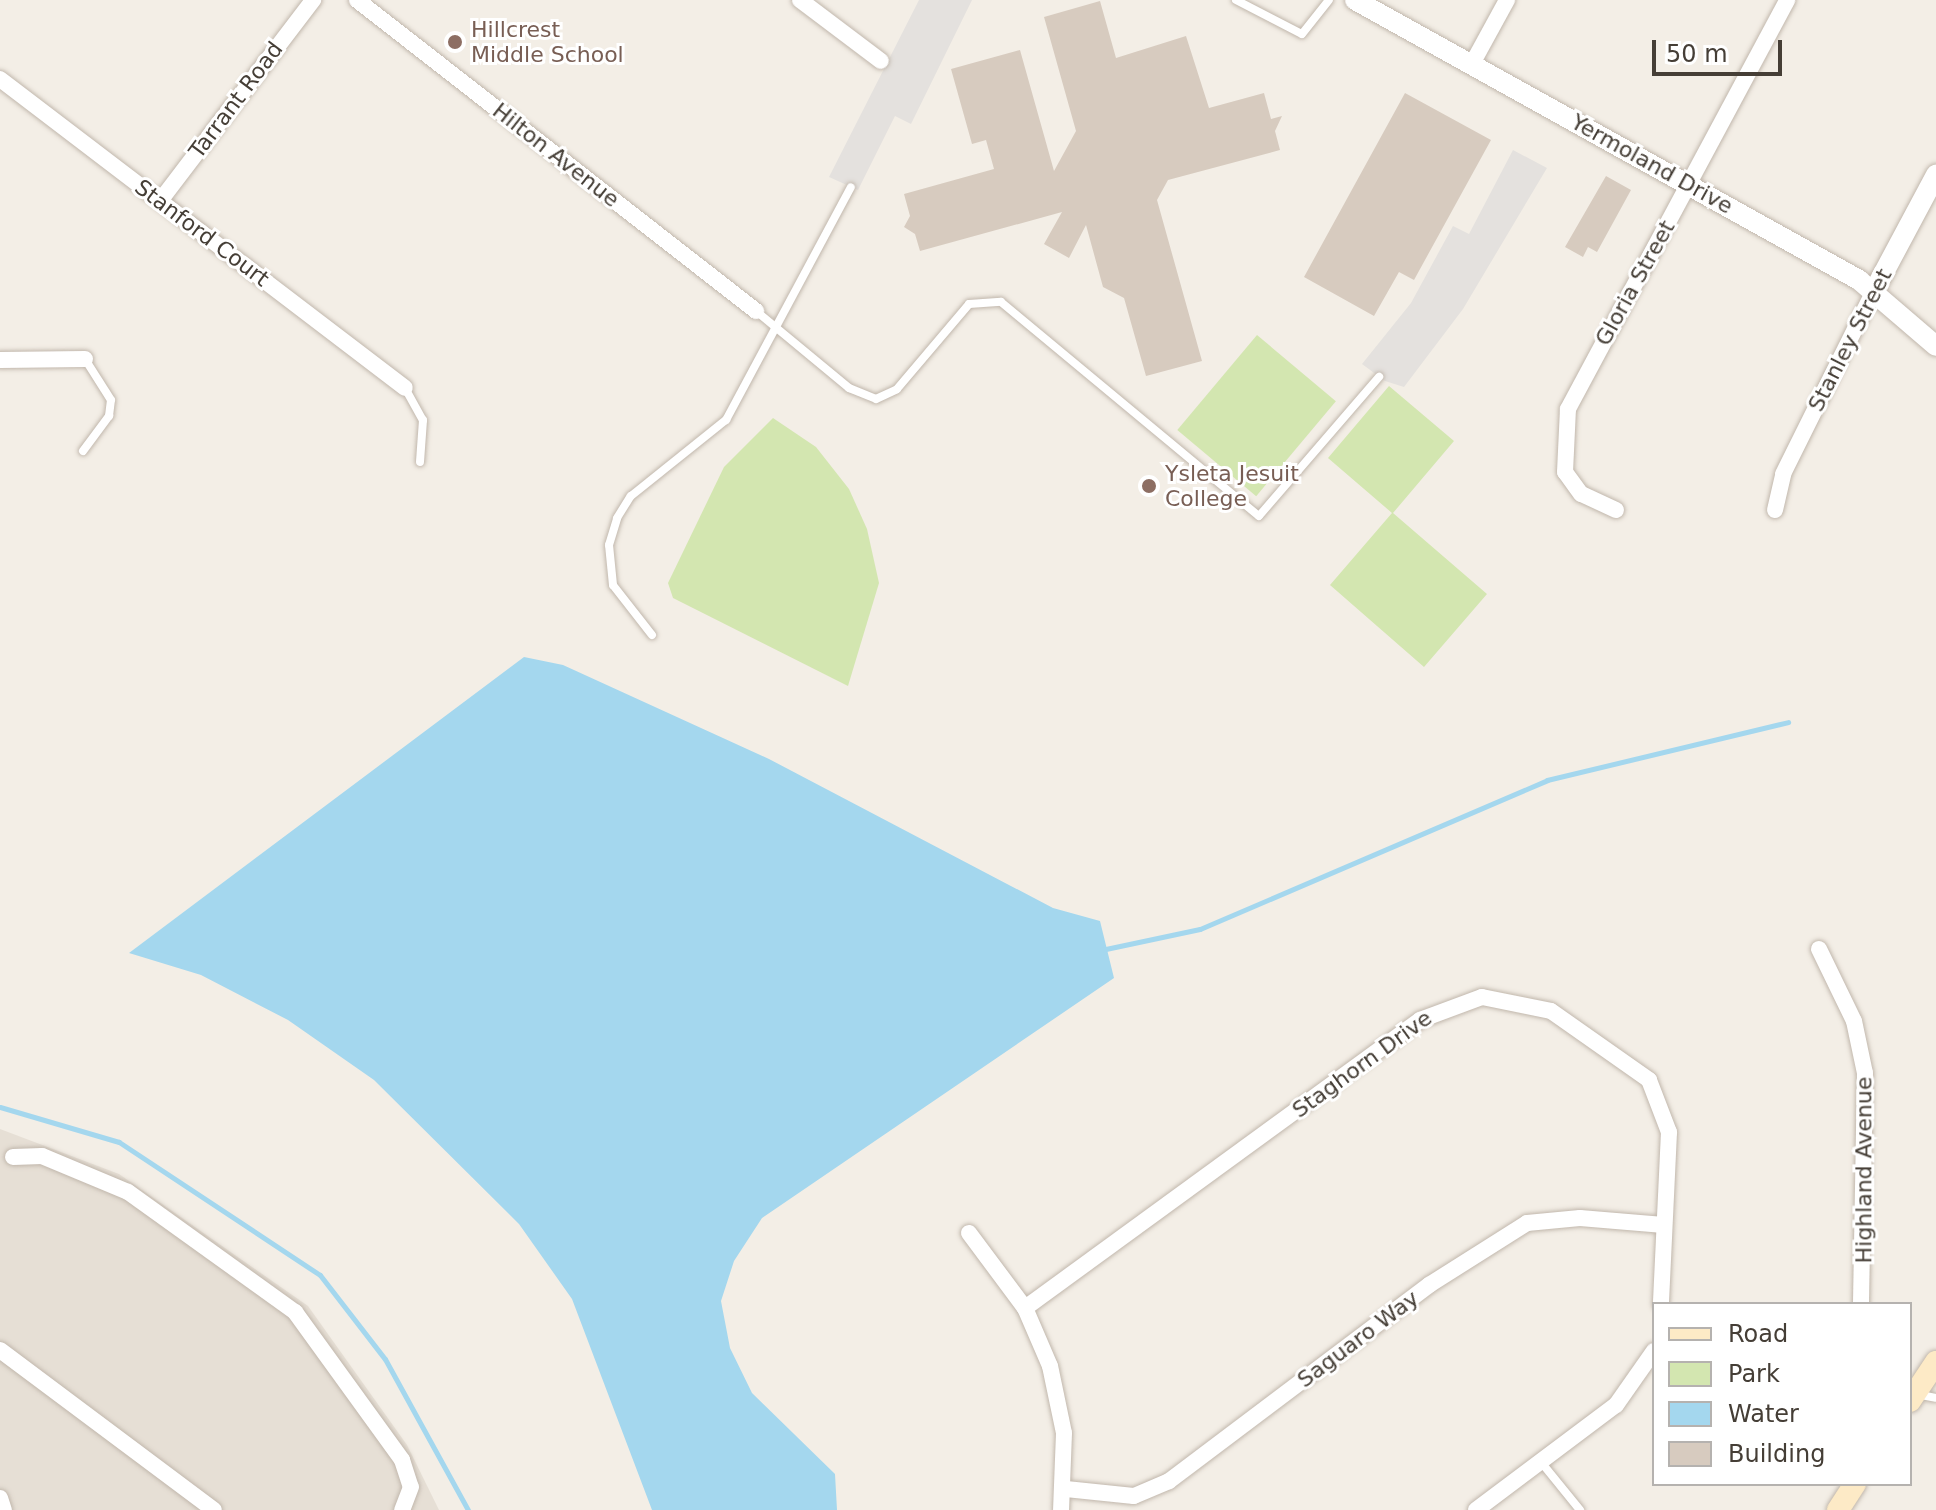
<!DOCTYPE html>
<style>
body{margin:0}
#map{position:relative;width:1936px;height:1510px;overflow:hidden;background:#f3eee6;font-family:"DejaVu Sans",sans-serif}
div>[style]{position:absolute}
.residential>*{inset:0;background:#e6dfd5}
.green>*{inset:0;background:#d3e6b0;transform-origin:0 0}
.parking>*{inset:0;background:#e4e1de}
.water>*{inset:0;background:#a4d7ee}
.stream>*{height:5px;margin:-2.5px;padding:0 2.5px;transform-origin:2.5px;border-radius:2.5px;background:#a4d7ee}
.building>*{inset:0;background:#d7cbbf}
.roads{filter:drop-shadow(0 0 2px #c1b7ac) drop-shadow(0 0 2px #c1b7ac)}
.service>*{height:8px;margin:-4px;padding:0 4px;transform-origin:4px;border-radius:4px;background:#fff}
.minor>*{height:16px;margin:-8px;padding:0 8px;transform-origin:8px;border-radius:8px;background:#fff}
.tertiary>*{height:20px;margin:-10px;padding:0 10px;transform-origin:10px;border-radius:10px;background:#fff}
.secondary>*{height:22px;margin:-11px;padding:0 11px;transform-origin:11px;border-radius:11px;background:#fdeac6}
.dots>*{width:22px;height:22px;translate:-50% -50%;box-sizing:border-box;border:4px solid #fff;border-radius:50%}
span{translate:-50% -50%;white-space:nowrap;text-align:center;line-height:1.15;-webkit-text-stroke:6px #fff;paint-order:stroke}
.education-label{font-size:22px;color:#785e54}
.left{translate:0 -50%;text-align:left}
.street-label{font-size:22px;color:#453e36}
.legend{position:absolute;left:1652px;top:1302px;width:260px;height:184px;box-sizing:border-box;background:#fff;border:2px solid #b5b2af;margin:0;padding:10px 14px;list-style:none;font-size:24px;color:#453e36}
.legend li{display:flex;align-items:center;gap:16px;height:40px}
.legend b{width:40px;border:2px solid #b5b2af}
.scale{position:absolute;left:1652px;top:40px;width:130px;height:36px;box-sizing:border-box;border:4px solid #453e36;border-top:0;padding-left:10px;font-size:24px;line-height:28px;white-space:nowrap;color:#453e36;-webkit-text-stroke:6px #fff;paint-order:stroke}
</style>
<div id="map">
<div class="residential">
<i style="clip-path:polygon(0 1129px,119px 1174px,308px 1306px,407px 1445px,439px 1510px,0 1510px)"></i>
</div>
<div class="green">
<i style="left:1257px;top:335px;width:103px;height:124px;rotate:40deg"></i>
<i style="clip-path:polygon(1389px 386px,1454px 441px,1393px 513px,1487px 594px,1424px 667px,1330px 585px,1392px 513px,1328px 458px)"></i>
<i style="clip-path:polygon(773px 418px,816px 447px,849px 489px,867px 529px,879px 583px,848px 686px,673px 598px,668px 583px,724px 467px)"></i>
</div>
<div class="parking">
<i style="clip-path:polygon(919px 0,972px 0,911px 124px,895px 116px,858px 190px,829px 177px)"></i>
<i style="clip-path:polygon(1513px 150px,1547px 168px,1463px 309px,1404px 387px,1385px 381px,1362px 364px,1411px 303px,1453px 226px,1469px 234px)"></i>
</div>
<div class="water">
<i style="clip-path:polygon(524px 657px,563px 665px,769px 759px,1053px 908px,1100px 921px,1114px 978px,762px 1218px,734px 1261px,721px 1301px,730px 1348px,752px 1393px,835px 1474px,837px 1510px,652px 1510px,572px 1299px,519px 1224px,374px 1080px,288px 1020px,201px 975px,129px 953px)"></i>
</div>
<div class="stream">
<i style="left:1101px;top:950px;width:101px;rotate:-12deg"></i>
<i style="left:1200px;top:929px;width:378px;rotate:-23.2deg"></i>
<i style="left:1547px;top:780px;width:248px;rotate:-13.5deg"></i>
<i style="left:0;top:1107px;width:124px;rotate:16.4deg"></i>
<i style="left:119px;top:1142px;width:241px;rotate:33.5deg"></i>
<i style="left:320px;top:1275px;width:106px;rotate:52.3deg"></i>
<i style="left:385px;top:1359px;width:172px;rotate:61.2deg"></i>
</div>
<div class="building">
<i style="clip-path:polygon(1100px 1px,1116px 58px,1186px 36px,1209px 108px,1264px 93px,1271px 119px,1282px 116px,1275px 131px,1280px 150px,1168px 180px,1157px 200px,1202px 361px,1146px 376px,1124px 298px,1103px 287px,1086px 225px,1069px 258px,1044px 244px,1062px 212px,920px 251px,915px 234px,904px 227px,910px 216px,904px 194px,994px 169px,986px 140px,972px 144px,951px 69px,1020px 50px,1054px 171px,1076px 131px,1044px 17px)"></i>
<i style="clip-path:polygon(1405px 93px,1491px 140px,1414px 280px,1399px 272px,1374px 316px,1304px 277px)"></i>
<i style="clip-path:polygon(1606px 176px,1631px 190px,1597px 252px,1588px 247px,1583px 257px,1565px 247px)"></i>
</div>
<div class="roads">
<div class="service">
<i style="left:1236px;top:0;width:74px;rotate:27.3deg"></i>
<i style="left:1302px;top:34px;width:43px;rotate:-51.5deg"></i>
<i style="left:756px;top:311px;width:121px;rotate:39.6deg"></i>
<i style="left:849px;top:388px;width:29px;rotate:22deg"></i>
<i style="left:876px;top:399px;width:23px;rotate:-25deg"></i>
<i style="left:897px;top:389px;width:111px;rotate:-49.7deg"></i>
<i style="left:969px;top:304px;width:32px;rotate:-4deg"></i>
<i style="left:1001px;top:302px;width:335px;rotate:39.7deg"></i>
<i style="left:1259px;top:516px;width:184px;rotate:-49.2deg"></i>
<i style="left:405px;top:388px;width:37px;rotate:61deg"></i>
<i style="left:423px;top:420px;width:42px;rotate:94.1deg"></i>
<i style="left:83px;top:451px;width:44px;rotate:-53.4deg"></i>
<i style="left:109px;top:416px;width:16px;rotate:-83deg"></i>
<i style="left:111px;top:400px;width:49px;rotate:-122.4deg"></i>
<i style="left:652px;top:635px;width:63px;rotate:-128deg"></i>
<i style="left:613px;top:585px;width:40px;rotate:-95.7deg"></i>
<i style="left:609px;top:545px;width:28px;rotate:-73deg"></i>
<i style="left:617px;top:518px;width:26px;rotate:-58deg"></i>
<i style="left:631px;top:496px;width:122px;rotate:-38.7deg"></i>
<i style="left:726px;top:420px;width:264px;rotate:-61.8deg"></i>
<i style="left:1916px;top:1394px;width:20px;rotate:11deg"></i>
<i style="left:1541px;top:1462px;width:62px;rotate:50.9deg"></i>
</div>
<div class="minor">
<i style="left:357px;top:0;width:506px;rotate:37.93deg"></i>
<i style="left:800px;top:0;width:101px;rotate:37deg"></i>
<i style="left:1472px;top:64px;width:73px;rotate:-61.3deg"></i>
<i style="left:0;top:79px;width:509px;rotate:37.34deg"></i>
<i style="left:160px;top:201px;width:253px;rotate:-52.7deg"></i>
<i style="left:0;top:360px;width:85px;rotate:-0.7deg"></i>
<i style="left:1616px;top:510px;width:38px;rotate:-155deg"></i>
<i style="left:1581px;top:494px;width:27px;rotate:-126deg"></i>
<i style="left:1565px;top:472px;width:63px;rotate:-87.3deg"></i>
<i style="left:1568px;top:409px;width:464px;rotate:-61.8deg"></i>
<i style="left:1775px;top:510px;width:37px;rotate:-77deg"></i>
<i style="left:1783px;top:474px;width:204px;rotate:-63.6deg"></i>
<i style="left:1819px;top:949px;width:80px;rotate:64.1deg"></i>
<i style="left:1854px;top:1021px;width:53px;rotate:78.1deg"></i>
<i style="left:1865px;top:1073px;width:231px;rotate:91deg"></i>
<i style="left:13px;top:1157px;width:29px;rotate:-2deg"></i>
<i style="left:42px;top:1156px;width:93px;rotate:22.7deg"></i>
<i style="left:128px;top:1192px;width:206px;rotate:35.7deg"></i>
<i style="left:295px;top:1312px;width:183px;rotate:54.1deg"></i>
<i style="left:402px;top:1460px;width:28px;rotate:72deg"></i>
<i style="left:411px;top:1487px;width:25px;rotate:111deg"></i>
<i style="left:969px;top:1233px;width:94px;rotate:53.3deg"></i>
<i style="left:1025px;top:1308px;width:63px;rotate:66.7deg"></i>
<i style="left:1050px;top:1366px;width:68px;rotate:78.2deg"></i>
<i style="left:1064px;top:1433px;width:77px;rotate:92.2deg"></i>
<i style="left:1025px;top:1308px;width:489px;rotate:-36.1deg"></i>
<i style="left:1420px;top:1020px;width:66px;rotate:-20.4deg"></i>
<i style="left:1482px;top:997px;width:70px;rotate:11.5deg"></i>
<i style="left:1551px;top:1011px;width:120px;rotate:35.1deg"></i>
<i style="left:1649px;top:1080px;width:56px;rotate:69deg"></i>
<i style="left:1669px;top:1132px;width:172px;rotate:92.7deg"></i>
<i style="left:0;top:1350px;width:267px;rotate:36.8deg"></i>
<i style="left:1066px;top:1489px;width:68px;rotate:5.9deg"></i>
<i style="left:1134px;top:1496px;width:38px;rotate:-23deg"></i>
<i style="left:1169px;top:1481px;width:326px;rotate:-37deg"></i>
<i style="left:1429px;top:1285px;width:116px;rotate:-32.3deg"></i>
<i style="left:1527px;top:1223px;width:53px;rotate:-5.4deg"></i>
<i style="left:1580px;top:1218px;width:84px;rotate:4.8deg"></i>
<i style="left:0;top:1498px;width:13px;rotate:72deg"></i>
<i style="left:1476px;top:1510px;width:175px;rotate:-36.9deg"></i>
<i style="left:1616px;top:1405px;width:66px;rotate:-54.9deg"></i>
</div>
<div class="tertiary">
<i style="left:1355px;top:0;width:577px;rotate:29.05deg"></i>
<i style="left:1859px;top:280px;width:101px;rotate:40.6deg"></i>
<i style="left:1874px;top:291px;width:132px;rotate:-61.9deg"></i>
</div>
<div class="secondary">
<i style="left:1910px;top:1401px;width:47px;rotate:-56.3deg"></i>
<i style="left:1838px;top:1510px;width:31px;rotate:-57deg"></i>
</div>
</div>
<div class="dots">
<i style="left:455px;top:42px;background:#8d6e63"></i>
<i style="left:1149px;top:486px;background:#8d6e63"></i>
</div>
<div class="education-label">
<span class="left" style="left:471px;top:42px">Hillcrest<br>Middle School</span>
<span class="left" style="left:1165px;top:486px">Ysleta Jesuit<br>College</span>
</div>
<div class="street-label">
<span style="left:236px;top:100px;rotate:-53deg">Tarrant Road</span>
<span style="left:556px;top:155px;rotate:38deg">Hilton Avenue</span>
<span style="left:1652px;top:164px;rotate:29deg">Yermoland Drive</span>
<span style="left:202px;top:233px;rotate:37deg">Stanford Court</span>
<span style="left:1635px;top:283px;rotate:-61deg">Gloria Street</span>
<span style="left:1850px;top:340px;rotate:-63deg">Stanley Street</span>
<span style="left:1362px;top:1064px;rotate:-36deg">Staghorn Drive</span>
<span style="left:1864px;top:1170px;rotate:-90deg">Highland Avenue</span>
<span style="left:1358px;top:1339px;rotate:-37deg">Saguaro Way</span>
</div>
<ul class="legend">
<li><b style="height:10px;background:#fdeac6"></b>Road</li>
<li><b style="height:22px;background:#d3e6b0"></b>Park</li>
<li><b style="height:22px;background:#a4d7ee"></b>Water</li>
<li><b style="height:22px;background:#d7cbbf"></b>Building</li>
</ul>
<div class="scale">50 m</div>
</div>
